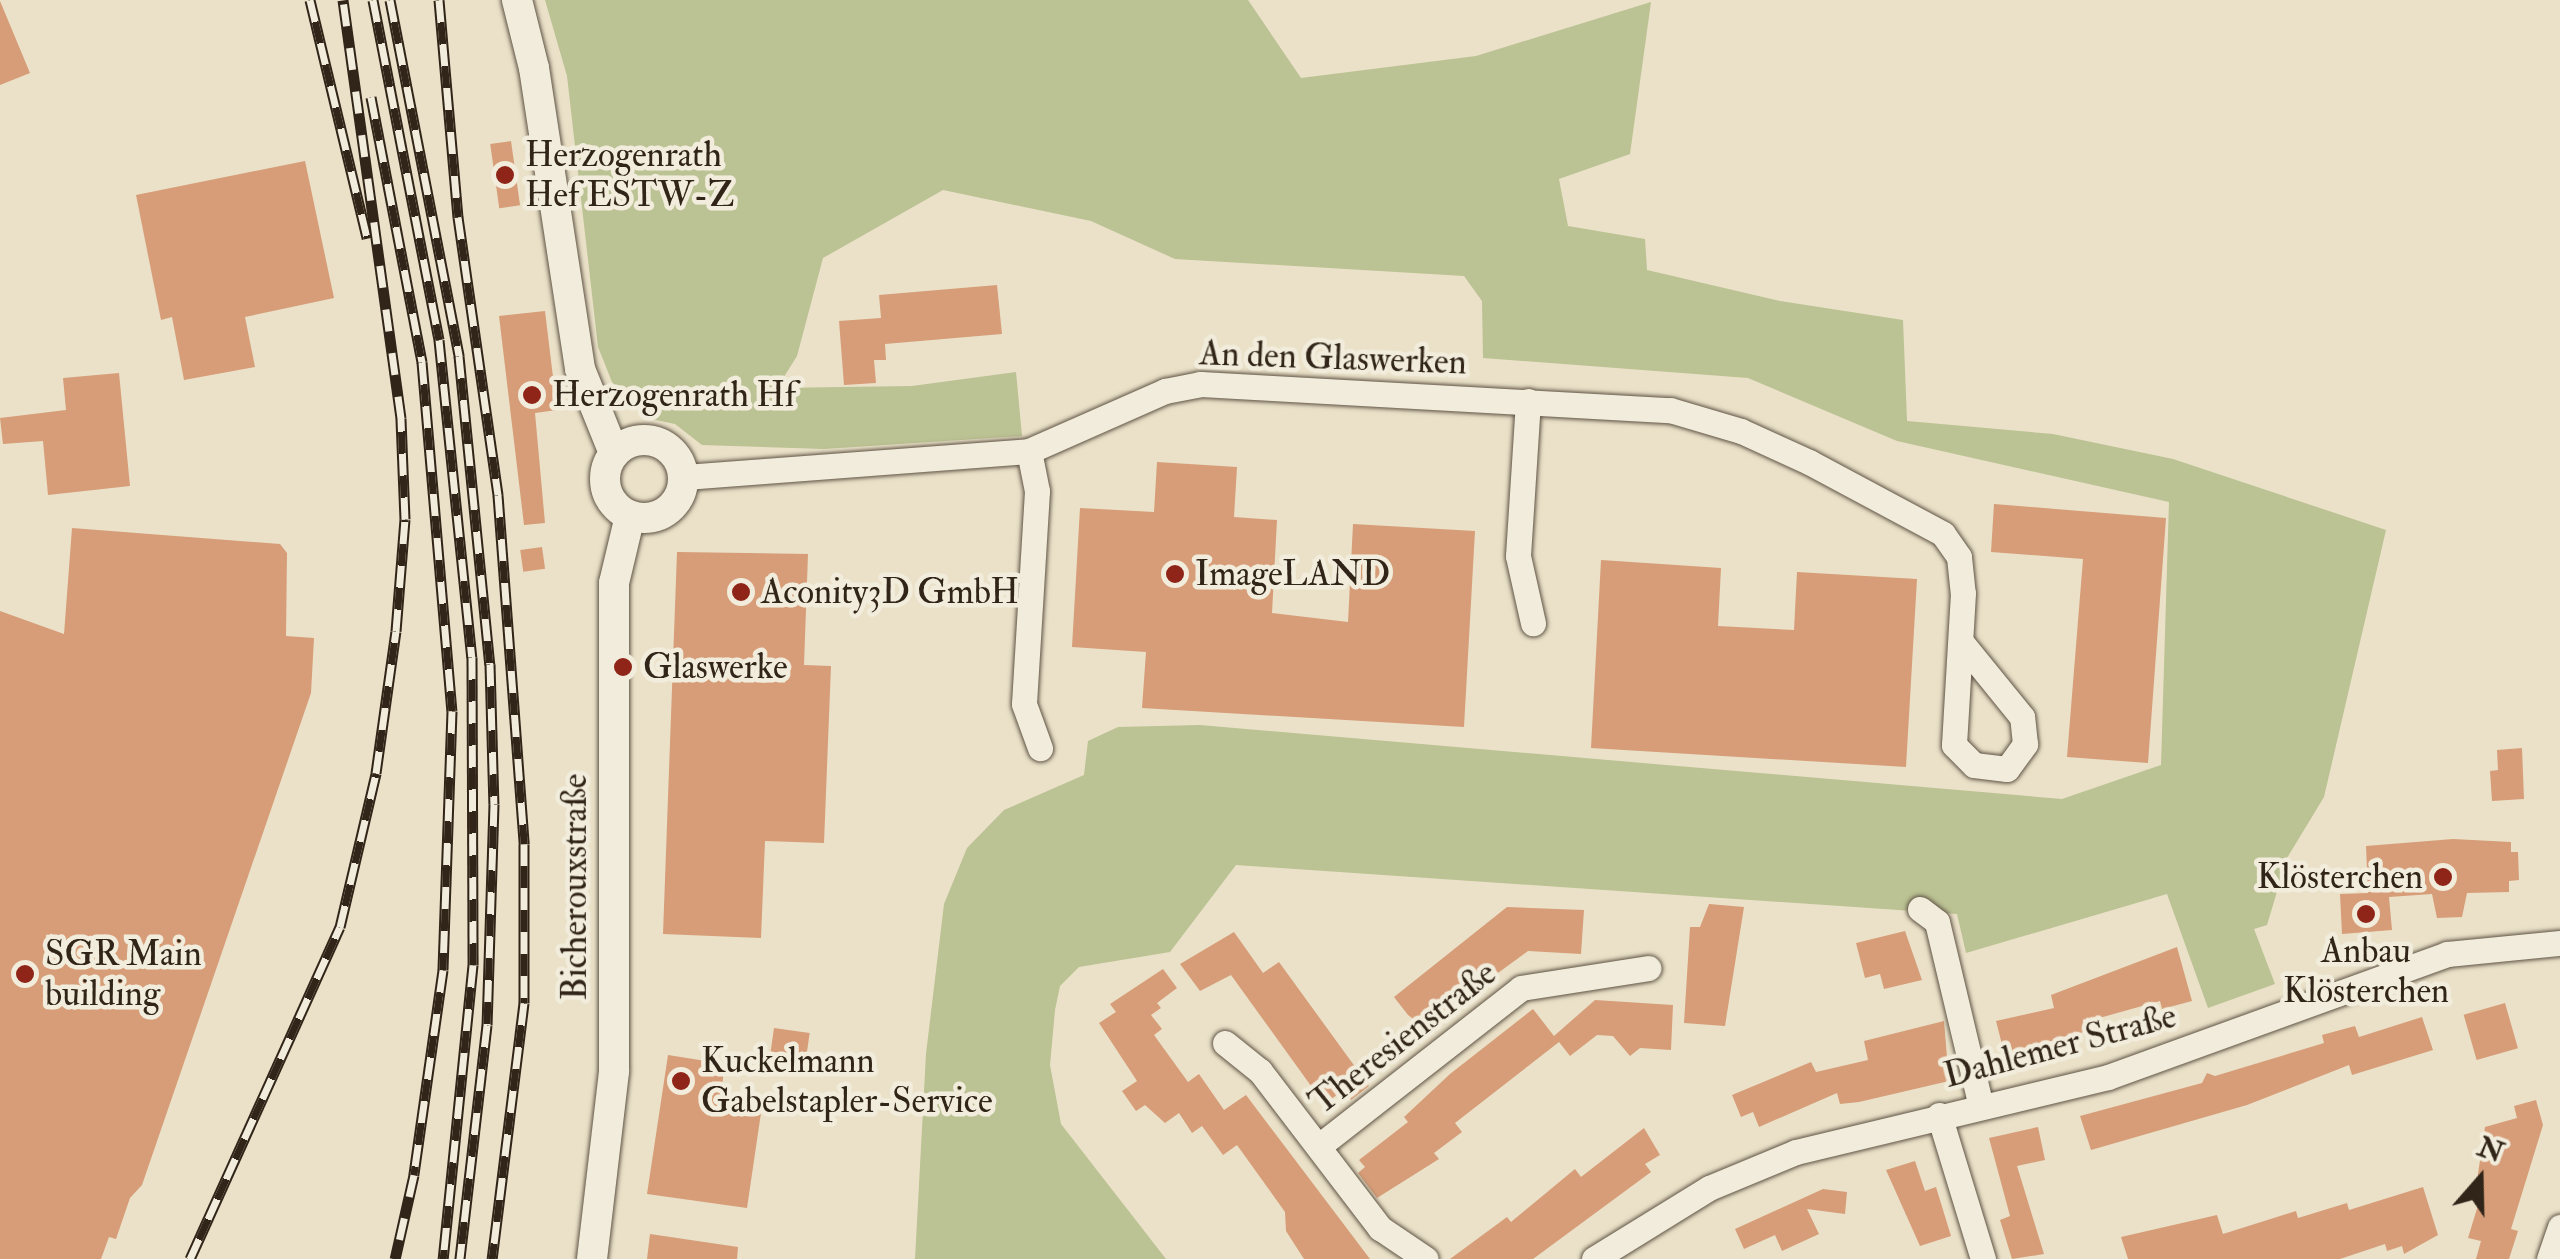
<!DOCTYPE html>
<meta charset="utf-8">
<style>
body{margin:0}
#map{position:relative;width:2560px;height:1259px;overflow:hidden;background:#eae1c8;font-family:"IM FELL Double Pica",serif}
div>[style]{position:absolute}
.green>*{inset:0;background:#bbc293}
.building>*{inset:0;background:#d69d78;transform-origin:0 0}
.roads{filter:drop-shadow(0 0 2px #5f5344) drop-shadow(0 0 2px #5f5344)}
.minor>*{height:25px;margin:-12.5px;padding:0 12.5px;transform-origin:12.5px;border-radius:12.5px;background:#f1ecdb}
.tertiary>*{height:30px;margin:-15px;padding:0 15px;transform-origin:15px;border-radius:15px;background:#f1ecdb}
.tertiary>.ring{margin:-15px;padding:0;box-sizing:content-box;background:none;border:30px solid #f1ecdb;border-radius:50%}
.rail>*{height:11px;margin-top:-5.5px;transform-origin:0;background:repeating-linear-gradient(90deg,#f1ecdb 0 22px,#312418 0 44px);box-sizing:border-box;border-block:2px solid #312418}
.dots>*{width:28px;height:28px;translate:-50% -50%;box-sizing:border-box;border:5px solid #f1ecdb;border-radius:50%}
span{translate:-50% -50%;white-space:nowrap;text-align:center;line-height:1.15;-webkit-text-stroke:9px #f1ecdb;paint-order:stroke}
.poi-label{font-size:35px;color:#312418}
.left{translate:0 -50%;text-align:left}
.right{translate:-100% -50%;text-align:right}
.street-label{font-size:35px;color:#312418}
.north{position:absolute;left:2430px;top:1129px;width:100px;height:100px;-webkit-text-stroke:8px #f1ecdb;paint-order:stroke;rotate:20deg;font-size:28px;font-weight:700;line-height:40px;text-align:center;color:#312418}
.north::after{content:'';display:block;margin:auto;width:35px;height:45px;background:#312418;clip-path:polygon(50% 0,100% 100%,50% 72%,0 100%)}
</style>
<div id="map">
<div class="green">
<i style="clip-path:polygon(545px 0,1248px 0,1301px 78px,1476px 56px,1651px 2px,1630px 154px,1559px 179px,1568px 226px,1645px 239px,1647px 270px,1780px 301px,1903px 320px,1907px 421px,2053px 434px,2173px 459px,2386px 530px,2324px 797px,2287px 858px,2267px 925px,2254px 929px,2275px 984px,2208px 1008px,2167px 894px,1966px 953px,1957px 914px,1236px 865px,1170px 952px,1079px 967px,1060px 986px,1055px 1010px,1050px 1065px,1061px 1124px,1166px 1259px,915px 1259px,926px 1054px,944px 904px,967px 848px,1004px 810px,1084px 775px,1088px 741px,1118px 727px,1200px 725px,2062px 799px,2161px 765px,2169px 502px,1897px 441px,1748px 378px,1483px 358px,1482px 301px,1464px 276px,1175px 259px,1091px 221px,943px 190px,823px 258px,797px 356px,777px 388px,912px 386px,1016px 372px,1022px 436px,824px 449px,702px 445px,675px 424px,646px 418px,612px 382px,598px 347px,567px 76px)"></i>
</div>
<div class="building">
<i style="clip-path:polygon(0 1px,30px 73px,0 85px)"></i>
<i style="left:511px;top:141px;width:65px;height:21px;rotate:82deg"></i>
<i style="clip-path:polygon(305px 161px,334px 298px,245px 317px,255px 367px,184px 380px,172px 317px,161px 320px,136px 195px)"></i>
<i style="clip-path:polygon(997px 285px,1002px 334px,885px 344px,886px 360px,874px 360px,876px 383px,844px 385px,839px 321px,881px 318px,879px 295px)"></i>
<i style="clip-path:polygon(545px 311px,557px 410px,535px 413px,545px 523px,524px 525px,499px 316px)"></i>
<i style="clip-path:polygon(119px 373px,130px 486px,48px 495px,43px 441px,3px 444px,0 418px,66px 410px,63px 378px)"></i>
<i style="clip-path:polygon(1157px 462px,1237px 467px,1234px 517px,1277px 520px,1272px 613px,1348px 622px,1353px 524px,1475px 531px,1464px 727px,1142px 708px,1146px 652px,1072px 647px,1080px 508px,1154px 512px)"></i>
<i style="clip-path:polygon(1994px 504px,2166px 518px,2148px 763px,2067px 757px,2083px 559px,1991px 552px)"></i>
<i style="clip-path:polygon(72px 528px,280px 544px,287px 553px,286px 636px,314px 638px,311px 693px,142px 1185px,130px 1198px,116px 1239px,109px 1237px,101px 1259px,0 1259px,0 611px,64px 634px)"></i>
<i style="left:542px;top:547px;width:22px;height:22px;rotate:82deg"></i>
<i style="clip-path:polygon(677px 552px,808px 554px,804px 665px,831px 666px,824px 843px,765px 841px,761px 938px,663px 934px)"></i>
<i style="clip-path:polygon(1601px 560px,1721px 568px,1718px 626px,1794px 630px,1797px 572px,1917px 579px,1906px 767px,1591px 748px)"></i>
<i style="clip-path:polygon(2522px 748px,2524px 799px,2492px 801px,2490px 771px,2498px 770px,2497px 750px)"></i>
<i style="clip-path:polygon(2453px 839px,2511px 842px,2511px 852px,2518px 852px,2519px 880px,2509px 881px,2509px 892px,2467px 893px,2462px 917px,2437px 918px,2432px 894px,2389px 897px,2392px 930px,2342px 934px,2340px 894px,2368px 893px,2366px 846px)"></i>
<i style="clip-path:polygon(1709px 904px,1744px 907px,1725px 1026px,1684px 1023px,1690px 927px,1700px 927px)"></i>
<i style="clip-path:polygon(1507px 907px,1584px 910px,1581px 954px,1528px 951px,1424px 1027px,1408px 1015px,1394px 997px)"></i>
<i style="clip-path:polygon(1905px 931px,1922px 980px,1884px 989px,1880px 974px,1865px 978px,1856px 943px)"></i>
<i style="clip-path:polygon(1234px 932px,1263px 973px,1279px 962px,1369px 1086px,1351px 1100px,1344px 1090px,1324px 1104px,1231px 975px,1200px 991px,1180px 964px)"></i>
<i style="clip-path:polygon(2177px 947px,2192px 1001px,2162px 1009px,2160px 1001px,2085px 1022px,2087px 1031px,2030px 1047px,2033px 1058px,2007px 1064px,1996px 1021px,2054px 1008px,2051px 995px)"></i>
<i style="clip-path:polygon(1163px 969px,1177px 988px,1157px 1003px,1161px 1008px,1151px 1015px,1162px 1029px,1154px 1035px,1188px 1082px,1199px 1074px,1224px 1110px,1246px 1095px,1370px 1259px,1304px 1259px,1286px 1231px,1285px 1212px,1237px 1145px,1223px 1155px,1202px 1126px,1192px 1133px,1179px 1113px,1165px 1123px,1145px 1105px,1136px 1111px,1122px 1091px,1137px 1081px,1099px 1023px,1116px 1012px,1110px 1004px)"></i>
<i style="clip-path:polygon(1595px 1000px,1673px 1005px,1671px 1050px,1640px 1048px,1630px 1056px,1613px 1036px,1597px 1035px,1570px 1056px,1559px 1042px,1455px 1123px,1462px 1132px,1434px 1153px,1439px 1159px,1377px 1198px,1358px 1173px,1365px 1167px,1359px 1160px,1408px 1122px,1404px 1117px,1450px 1074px,1533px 1009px,1554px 1036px)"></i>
<i style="left:2505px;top:1003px;width:47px;height:43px;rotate:74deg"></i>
<i style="clip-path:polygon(2422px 1017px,2433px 1050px,2352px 1075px,2349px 1065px,2247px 1105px,2091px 1150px,2080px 1116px,2202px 1083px,2207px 1073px,2215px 1076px,2324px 1043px,2322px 1035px,2355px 1026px,2359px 1037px)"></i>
<i style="clip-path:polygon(1944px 1021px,1949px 1081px,1859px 1102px,1840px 1104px,1837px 1093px,1759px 1127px,1753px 1112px,1741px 1117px,1732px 1095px,1811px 1062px,1816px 1072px,1868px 1060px,1864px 1041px)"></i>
<i style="left:774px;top:1028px;width:36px;height:24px;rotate:8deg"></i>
<i style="clip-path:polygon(668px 1055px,725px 1064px,719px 1107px,761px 1113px,747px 1208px,647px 1194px)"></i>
<i style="clip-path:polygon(2536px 1100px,2543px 1125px,2511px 1229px,2518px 1231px,2509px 1259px,2476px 1259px,2481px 1241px,2468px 1238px,2483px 1189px,2476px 1187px,2485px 1127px,2517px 1118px,2514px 1106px)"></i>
<i style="clip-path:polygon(2038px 1127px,2045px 1160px,2017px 1166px,2044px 1254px,2012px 1259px,2000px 1220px,2010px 1216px,1989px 1138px)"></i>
<i style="clip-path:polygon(1644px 1128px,1660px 1155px,1645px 1164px,1651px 1172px,1533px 1259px,1450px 1259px,1507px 1217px,1511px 1222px,1575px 1169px,1581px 1177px)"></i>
<i style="clip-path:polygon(1915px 1161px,1925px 1191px,1936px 1187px,1951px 1236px,1920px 1246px,1886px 1170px)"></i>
<i style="clip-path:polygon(2423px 1187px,2438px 1235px,2404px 1254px,2402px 1246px,2387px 1251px,2385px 1244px,2340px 1259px,2128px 1259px,2121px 1237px,2217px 1215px,2223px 1234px,2296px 1211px,2298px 1218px,2347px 1203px,2349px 1210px)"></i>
<i style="clip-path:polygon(1823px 1189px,1847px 1192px,1845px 1214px,1807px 1209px,1819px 1234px,1782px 1251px,1775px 1235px,1744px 1249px,1735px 1229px)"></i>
<i style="clip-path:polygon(650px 1234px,738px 1247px,737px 1259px,647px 1259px)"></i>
</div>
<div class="roads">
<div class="minor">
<i style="left:1528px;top:401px;width:155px;rotate:93.7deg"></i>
<i style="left:1518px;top:556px;width:69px;rotate:77.4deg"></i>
<i style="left:1029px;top:451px;width:41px;rotate:78.7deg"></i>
<i style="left:1037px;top:491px;width:213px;rotate:93.5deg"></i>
<i style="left:1024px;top:704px;width:47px;rotate:70deg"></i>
<i style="left:684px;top:477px;width:346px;rotate:-4.3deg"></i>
<i style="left:1029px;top:451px;width:149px;rotate:-23.8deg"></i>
<i style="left:1165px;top:391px;width:36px;rotate:-11deg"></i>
<i style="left:1200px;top:384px;width:471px;rotate:3.2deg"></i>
<i style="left:1670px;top:410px;width:74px;rotate:16.5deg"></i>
<i style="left:1741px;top:431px;width:75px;rotate:24.5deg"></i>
<i style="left:1809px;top:462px;width:152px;rotate:28.2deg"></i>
<i style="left:1943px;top:534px;width:28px;rotate:55deg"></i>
<i style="left:1959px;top:557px;width:36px;rotate:84deg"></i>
<i style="left:1963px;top:593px;width:152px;rotate:93.4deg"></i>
<i style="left:1954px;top:745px;width:28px;rotate:45deg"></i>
<i style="left:1974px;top:765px;width:33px;rotate:7deg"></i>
<i style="left:2007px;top:769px;width:31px;rotate:-54deg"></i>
<i style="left:2025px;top:744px;width:27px;rotate:-96deg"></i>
<i style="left:2022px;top:717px;width:97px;rotate:-129.1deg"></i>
<i style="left:1920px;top:909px;width:21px;rotate:37deg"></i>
<i style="left:1937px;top:922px;width:189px;rotate:76.6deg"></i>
<i style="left:1225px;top:1043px;width:45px;rotate:38.7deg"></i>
<i style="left:1260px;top:1071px;width:198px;rotate:52.6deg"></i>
<i style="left:1380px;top:1228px;width:55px;rotate:34deg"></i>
<i style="left:1939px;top:1115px;width:151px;rotate:73deg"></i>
<i style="left:1319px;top:1146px;width:256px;rotate:-38deg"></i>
<i style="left:1521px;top:988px;width:129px;rotate:-8.9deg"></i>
<i style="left:1594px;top:1259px;width:135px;rotate:-31.7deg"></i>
<i style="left:1709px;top:1188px;width:94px;rotate:-22.5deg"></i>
<i style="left:1796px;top:1152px;width:321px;rotate:-13.5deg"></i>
<i style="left:2108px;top:1077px;width:361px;rotate:-19.9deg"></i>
<i style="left:2447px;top:954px;width:114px;rotate:-5.6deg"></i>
<i style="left:2549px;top:1259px;width:34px;rotate:-71deg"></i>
</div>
<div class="tertiary">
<i style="left:517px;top:0;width:70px;rotate:76deg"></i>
<i style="left:534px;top:68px;width:304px;rotate:81.3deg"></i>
<i style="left:580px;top:369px;width:91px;rotate:68deg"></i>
<i class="ring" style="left:605px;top:440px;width:48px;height:48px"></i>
<i style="left:592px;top:1259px;width:189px;rotate:-83.3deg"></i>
<i style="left:614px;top:1071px;width:488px;rotate:-90deg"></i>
<i style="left:614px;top:583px;width:69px;rotate:-76.6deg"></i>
</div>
</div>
<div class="rail">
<i style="left:310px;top:0;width:245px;rotate:76.5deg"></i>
<i style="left:373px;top:0;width:346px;rotate:79deg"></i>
<i style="left:439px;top:340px;width:319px;rotate:84.1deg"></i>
<i style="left:472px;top:657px;width:308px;rotate:89.8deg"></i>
<i style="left:473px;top:965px;width:296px;rotate:95.8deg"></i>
<i style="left:390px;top:0;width:363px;rotate:79deg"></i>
<i style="left:459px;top:356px;width:310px;rotate:84.3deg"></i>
<i style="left:490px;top:664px;width:140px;rotate:88.4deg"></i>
<i style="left:494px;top:804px;width:221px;rotate:91.8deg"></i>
<i style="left:487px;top:1025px;width:236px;rotate:96.6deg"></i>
<i style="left:439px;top:0;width:218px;rotate:85deg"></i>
<i style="left:458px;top:217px;width:281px;rotate:81.8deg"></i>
<i style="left:498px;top:495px;width:350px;rotate:85.7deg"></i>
<i style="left:524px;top:844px;width:159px;rotate:90deg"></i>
<i style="left:524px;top:1003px;width:258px;rotate:97.1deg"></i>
<i style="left:371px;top:97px;width:270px;rotate:79.1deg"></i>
<i style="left:422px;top:362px;width:350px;rotate:85.1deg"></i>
<i style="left:452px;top:711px;width:259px;rotate:92deg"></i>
<i style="left:443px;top:970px;width:207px;rotate:98.1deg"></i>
<i style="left:414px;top:1175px;width:86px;rotate:102.7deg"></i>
<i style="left:190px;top:1259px;width:364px;rotate:-65.7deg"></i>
<i style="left:340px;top:927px;width:158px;rotate:-76.8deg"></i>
<i style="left:376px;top:773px;width:143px;rotate:-82deg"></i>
<i style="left:396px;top:631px;width:112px;rotate:-85.4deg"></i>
<i style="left:405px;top:519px;width:101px;rotate:-92.3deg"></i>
<i style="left:401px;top:418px;width:422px;rotate:-97.9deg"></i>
</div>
<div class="dots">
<i style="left:505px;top:175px;background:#8f2418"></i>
<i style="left:532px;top:395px;background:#8f2418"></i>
<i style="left:1175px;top:574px;background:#8f2418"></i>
<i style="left:741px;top:592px;background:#8f2418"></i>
<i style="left:623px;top:667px;background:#8f2418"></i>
<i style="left:2443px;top:877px;background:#8f2418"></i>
<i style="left:2366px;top:914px;background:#8f2418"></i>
<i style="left:25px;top:974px;background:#8f2418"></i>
<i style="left:681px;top:1081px;background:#8f2418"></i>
</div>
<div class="poi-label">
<span class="left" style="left:525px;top:175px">Herzogenrath<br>Hef ESTW-Z</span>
<span class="left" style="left:552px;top:395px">Herzogenrath Hf</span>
<span class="left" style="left:1195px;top:574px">ImageLAND</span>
<span class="left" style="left:761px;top:592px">Aconity3D GmbH</span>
<span class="left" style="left:643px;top:667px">Glaswerke</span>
<span class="right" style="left:2423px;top:877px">Klösterchen</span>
<span style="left:2366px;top:971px">Anbau<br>Klösterchen</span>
<span class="left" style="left:45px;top:974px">SGR Main<br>building</span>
<span class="left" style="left:701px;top:1081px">Kuckelmann<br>Gabelstapler-Service</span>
</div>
<div class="street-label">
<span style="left:1333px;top:358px;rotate:2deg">An den Glaswerken</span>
<span style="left:575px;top:887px;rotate:-90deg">Bicherouxstraße</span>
<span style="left:1403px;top:1038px;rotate:-38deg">Theresienstraße</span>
<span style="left:2060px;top:1046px;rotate:-15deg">Dahlemer Straße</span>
</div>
<div class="north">N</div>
</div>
